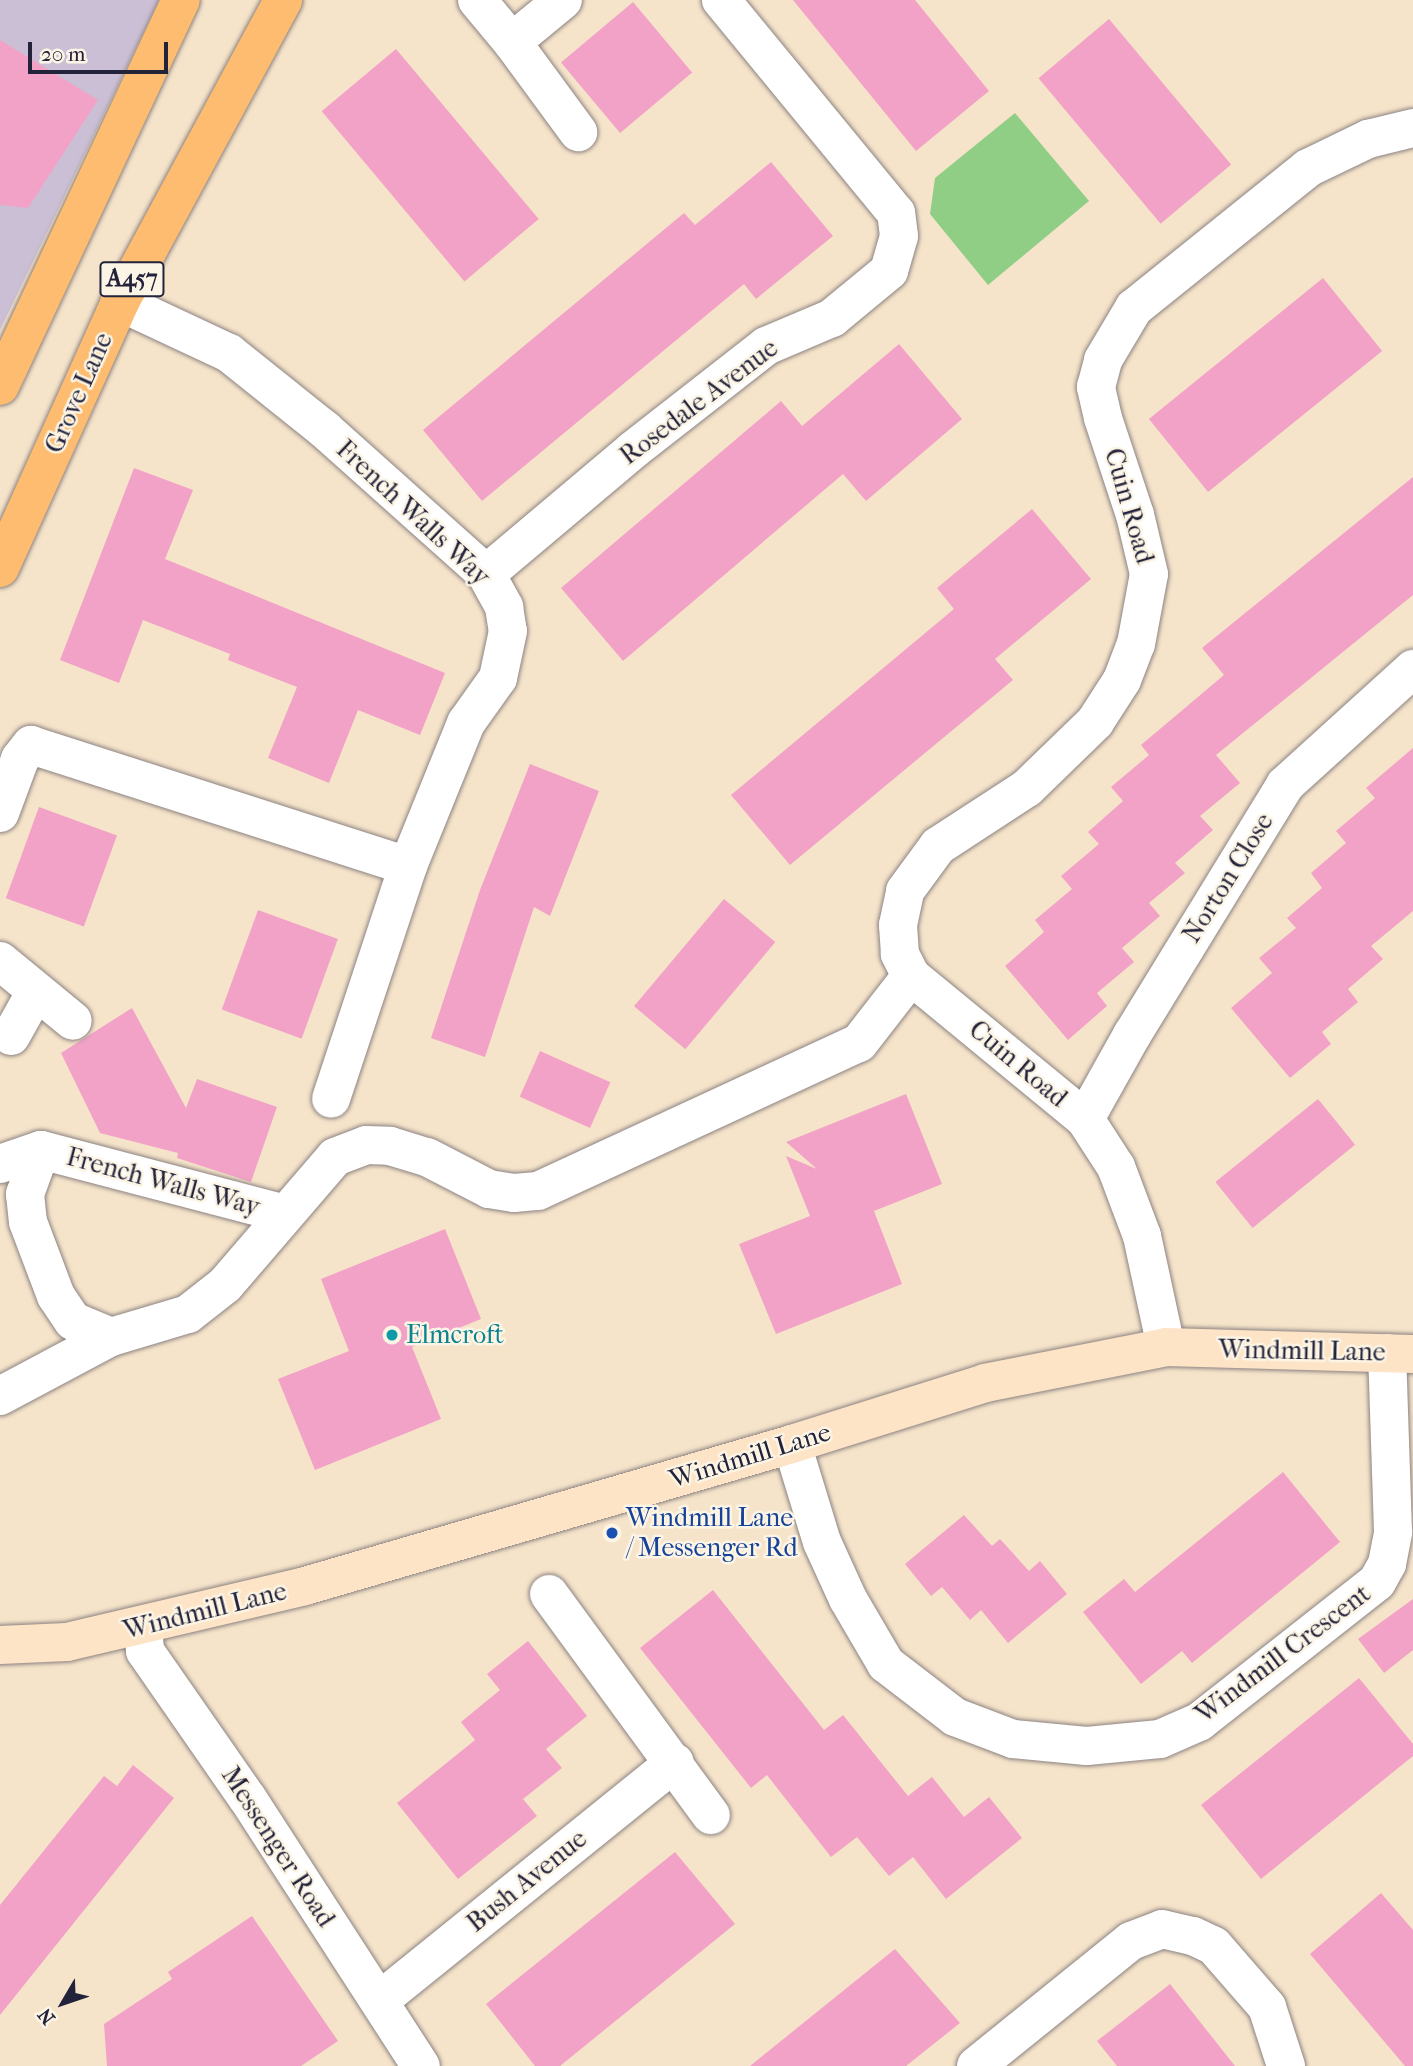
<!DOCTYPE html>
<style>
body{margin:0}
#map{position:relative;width:1413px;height:2066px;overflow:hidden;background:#f6e4ca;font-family:"IM FELL French Canon",serif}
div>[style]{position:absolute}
.industrial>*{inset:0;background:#cbbfd5}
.green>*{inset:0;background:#8fce84}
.building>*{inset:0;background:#f2a2c6;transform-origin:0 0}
.roads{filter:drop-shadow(0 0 2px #8c8382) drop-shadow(0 0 2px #8c8382)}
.street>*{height:38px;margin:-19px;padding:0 19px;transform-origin:19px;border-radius:19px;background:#fff}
.secondary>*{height:38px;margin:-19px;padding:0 19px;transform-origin:19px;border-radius:19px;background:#fee4c6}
.primary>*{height:38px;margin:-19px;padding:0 19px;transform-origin:19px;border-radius:19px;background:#fdbc70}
.dots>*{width:19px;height:19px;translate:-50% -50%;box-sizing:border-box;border:4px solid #fcf5e5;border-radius:50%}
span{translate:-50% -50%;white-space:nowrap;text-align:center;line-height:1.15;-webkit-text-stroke:5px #fcf5e5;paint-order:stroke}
.shield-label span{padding:2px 5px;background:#fcf5e5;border:2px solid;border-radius:5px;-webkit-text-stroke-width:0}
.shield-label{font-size:24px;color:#22223b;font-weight:700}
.street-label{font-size:26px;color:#22223b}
.culture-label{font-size:26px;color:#0d838f}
.left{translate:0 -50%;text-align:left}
.transit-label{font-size:26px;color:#164399}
.north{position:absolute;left:28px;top:1968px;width:70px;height:70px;-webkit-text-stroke:5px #fcf5e5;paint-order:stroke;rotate:231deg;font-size:19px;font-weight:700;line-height:28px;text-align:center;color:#22223b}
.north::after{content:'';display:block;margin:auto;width:24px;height:32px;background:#22223b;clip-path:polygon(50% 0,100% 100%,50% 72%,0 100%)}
.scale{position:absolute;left:28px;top:42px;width:140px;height:32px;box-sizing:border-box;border:4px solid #22223b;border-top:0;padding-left:9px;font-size:21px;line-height:24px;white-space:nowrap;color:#22223b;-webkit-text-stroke:5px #fcf5e5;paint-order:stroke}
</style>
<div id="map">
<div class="industrial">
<i style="clip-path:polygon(0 0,159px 0,0 330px)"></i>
</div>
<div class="green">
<i style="clip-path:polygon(1015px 113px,1089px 201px,988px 285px,930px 214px,935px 178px)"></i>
</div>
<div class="building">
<i style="clip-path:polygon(793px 0,915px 0,989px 91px,916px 151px)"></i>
<i style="left:633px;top:2px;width:92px;height:94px;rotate:50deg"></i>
<i style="left:1109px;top:19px;width:190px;height:92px;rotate:50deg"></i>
<i style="clip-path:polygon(0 40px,98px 100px,28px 208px,0 205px)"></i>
<i style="left:396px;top:49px;width:222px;height:97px;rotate:50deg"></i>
<i style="clip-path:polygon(771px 162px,833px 236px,756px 299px,744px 284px,482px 501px,423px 430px,684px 213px,695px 225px)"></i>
<i style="left:1323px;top:278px;width:94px;height:224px;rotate:51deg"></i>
<i style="clip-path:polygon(899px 344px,962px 419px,866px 501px,843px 474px,623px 661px,561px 588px,781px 401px,802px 426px)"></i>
<i style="clip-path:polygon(134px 468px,193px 490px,165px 559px,445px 673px,420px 735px,358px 710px,329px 783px,268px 758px,297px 687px,228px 660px,230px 654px,143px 620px,119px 683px,60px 660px)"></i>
<i style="clip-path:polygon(1413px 477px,1413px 595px,1216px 755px,1240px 783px,1200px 816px,1213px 830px,1175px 863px,1185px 873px,1149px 903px,1160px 916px,1122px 948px,1134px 962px,1097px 993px,1107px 1006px,1068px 1040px,1005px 966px,1044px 932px,1035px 920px,1072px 889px,1061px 876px,1099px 844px,1088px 832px,1123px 801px,1111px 787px,1149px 755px,1141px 745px,1224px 675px,1202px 648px)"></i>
<i style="clip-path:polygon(1032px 509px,1091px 579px,995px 659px,1013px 680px,790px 865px,731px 795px,954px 609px,937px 588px)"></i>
<i style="clip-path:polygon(1413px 748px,1413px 911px,1371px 946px,1383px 959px,1348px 989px,1358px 1002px,1322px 1032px,1331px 1044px,1290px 1078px,1231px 1008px,1272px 973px,1259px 958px,1296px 928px,1287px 918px,1322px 888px,1311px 873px,1346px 843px,1336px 831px,1375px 798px,1366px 788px)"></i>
<i style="clip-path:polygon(530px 764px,599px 791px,550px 916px,534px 907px,485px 1057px,431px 1038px,480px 890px)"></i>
<i style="left:39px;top:807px;width:83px;height:97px;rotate:20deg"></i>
<i style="left:724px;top:899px;width:67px;height:140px;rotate:40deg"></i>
<i style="left:258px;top:910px;width:85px;height:106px;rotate:20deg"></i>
<i style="clip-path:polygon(132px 1008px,186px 1108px,197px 1079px,277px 1107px,251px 1182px,177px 1158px,178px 1153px,100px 1133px,61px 1053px)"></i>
<i style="left:540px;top:1051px;width:77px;height:50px;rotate:24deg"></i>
<i style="clip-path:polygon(906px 1094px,942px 1184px,874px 1211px,902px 1284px,776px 1334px,739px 1244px,810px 1216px,786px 1156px,817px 1169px,786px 1142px)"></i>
<i style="left:1318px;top:1099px;width:59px;height:132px;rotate:51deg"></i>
<i style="clip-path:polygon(445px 1229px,481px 1319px,412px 1347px,441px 1419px,315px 1470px,278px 1379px,349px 1351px,321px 1279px)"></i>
<i style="clip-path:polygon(1283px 1472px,1340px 1542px,1192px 1663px,1182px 1651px,1141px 1684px,1083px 1612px,1124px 1579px,1135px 1592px)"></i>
<i style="clip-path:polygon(964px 1515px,992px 1546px,1000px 1539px,1029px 1571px,1040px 1561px,1067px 1594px,1008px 1643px,981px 1610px,970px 1620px,942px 1587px,931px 1596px,905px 1564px)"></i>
<i style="clip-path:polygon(713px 1590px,824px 1730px,843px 1715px,908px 1796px,932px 1777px,964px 1817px,989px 1797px,1022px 1838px,946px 1899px,913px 1857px,889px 1876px,857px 1837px,831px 1857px,767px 1775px,751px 1788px,640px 1648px)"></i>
<i style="clip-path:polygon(1413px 1599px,1413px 1650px,1384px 1673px,1358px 1639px)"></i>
<i style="clip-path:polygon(528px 1641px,587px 1716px,546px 1749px,562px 1768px,523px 1799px,537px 1816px,458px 1879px,397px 1803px,475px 1740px,461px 1722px,500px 1690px,487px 1674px)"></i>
<i style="clip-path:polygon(1359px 1678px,1413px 1744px,1413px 1756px,1261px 1879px,1201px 1805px)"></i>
<i style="clip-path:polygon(133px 1765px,174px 1798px,0 2015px,0 1905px,104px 1776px,117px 1786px)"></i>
<i style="clip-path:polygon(675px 1852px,735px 1924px,560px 2066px,535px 2066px,486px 2004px)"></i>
<i style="clip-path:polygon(1381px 1893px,1413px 1930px,1413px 2066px,1405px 2066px,1310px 1954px)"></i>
<i style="clip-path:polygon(252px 1916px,338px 2041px,301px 2066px,107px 2066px,104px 2024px,172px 1979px,168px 1972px)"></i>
<i style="clip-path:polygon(895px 1949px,960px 2023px,906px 2066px,750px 2066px)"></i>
<i style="clip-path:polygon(1170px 1984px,1235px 2066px,1117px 2066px,1097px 2041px)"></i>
</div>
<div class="roads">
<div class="street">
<i style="left:477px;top:0;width:55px;rotate:50.2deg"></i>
<i style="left:512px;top:42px;width:66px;rotate:-39.5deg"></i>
<i style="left:512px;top:42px;width:112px;rotate:53.7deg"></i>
<i style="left:120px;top:302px;width:120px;rotate:25.1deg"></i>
<i style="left:229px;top:353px;width:122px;rotate:38.7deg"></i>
<i style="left:324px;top:429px;width:217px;rotate:41.8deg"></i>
<i style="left:486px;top:574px;width:38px;rotate:61deg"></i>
<i style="left:504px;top:607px;width:24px;rotate:81deg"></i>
<i style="left:508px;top:631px;width:48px;rotate:102deg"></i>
<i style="left:498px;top:678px;width:55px;rotate:125.4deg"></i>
<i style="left:466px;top:723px;width:154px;rotate:112.1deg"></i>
<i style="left:408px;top:866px;width:245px;rotate:108.3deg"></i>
<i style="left:486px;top:574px;width:192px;rotate:-40.1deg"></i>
<i style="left:633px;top:450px;width:169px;rotate:-38deg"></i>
<i style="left:766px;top:346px;width:72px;rotate:-23deg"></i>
<i style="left:832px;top:318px;width:74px;rotate:-39.5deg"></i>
<i style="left:889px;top:271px;width:36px;rotate:-74deg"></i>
<i style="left:899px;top:236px;width:23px;rotate:-97deg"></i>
<i style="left:896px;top:213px;width:276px;rotate:-129.4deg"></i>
<i style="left:0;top:813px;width:58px;rotate:-69.7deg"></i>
<i style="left:20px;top:759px;width:18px;rotate:-52deg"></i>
<i style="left:31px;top:745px;width:396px;rotate:17.8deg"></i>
<i style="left:0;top:961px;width:94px;rotate:39.4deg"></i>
<i style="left:11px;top:1036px;width:51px;rotate:-60.9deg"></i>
<i style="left:1085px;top:1119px;width:96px;rotate:-60.8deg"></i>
<i style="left:1132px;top:1035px;width:293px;rotate:-58.5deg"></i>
<i style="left:1285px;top:785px;width:173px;rotate:-42.2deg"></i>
<i style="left:41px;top:1150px;width:252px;rotate:14.7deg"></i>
<i style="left:0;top:1164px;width:43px;rotate:-18.9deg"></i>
<i style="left:41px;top:1150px;width:47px;rotate:110deg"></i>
<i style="left:25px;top:1194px;width:28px;rotate:84deg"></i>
<i style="left:28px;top:1222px;width:79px;rotate:69.3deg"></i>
<i style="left:56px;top:1296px;width:30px;rotate:56deg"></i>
<i style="left:73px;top:1321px;width:41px;rotate:22.8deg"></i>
<i style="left:111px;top:1337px;width:80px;rotate:-16.6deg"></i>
<i style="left:188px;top:1314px;width:47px;rotate:-38.1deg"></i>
<i style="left:225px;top:1285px;width:169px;rotate:-49.3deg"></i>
<i style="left:335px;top:1157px;width:33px;rotate:-21deg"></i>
<i style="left:366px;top:1145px;width:24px;rotate:2deg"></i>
<i style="left:390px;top:1146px;width:39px;rotate:17deg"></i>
<i style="left:427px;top:1157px;width:70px;rotate:27.3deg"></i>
<i style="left:489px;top:1189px;width:25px;rotate:9deg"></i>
<i style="left:514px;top:1193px;width:24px;rotate:-5deg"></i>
<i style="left:538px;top:1191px;width:353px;rotate:-24.8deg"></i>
<i style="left:859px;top:1043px;width:85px;rotate:-52.2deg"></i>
<i style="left:1166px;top:1347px;width:114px;rotate:-102.2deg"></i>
<i style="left:1142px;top:1236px;width:74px;rotate:-110.6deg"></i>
<i style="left:1116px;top:1167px;width:57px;rotate:-122.9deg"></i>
<i style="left:1085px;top:1119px;width:225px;rotate:-140.6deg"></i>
<i style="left:911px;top:976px;width:25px;rotate:-117deg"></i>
<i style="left:900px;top:954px;width:29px;rotate:-94deg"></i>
<i style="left:898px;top:925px;width:35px;rotate:-78deg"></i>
<i style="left:905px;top:891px;width:56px;rotate:-53.7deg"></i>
<i style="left:938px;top:846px;width:106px;rotate:-33.1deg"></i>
<i style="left:1027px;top:788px;width:95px;rotate:-44.1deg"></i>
<i style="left:1095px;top:722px;width:50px;rotate:-57.3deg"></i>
<i style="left:1122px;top:680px;width:39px;rotate:-69deg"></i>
<i style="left:1136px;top:644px;width:71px;rotate:-79.5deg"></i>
<i style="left:1149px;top:574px;width:61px;rotate:-103.3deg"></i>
<i style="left:1135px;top:515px;width:102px;rotate:-108.3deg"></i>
<i style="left:1103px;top:418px;width:32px;rotate:-103deg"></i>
<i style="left:1096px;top:387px;width:28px;rotate:-75deg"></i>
<i style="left:1103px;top:360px;width:61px;rotate:-59.2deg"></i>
<i style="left:1134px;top:308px;width:223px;rotate:-38.8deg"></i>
<i style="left:1308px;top:168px;width:67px;rotate:-25.8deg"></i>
<i style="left:1368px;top:139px;width:46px;rotate:-13.7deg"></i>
<i style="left:0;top:1396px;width:126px;rotate:-28deg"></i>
<i style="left:792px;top:1444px;width:102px;rotate:73deg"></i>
<i style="left:822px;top:1542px;width:63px;rotate:65.5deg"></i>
<i style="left:848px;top:1599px;width:75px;rotate:59.7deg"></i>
<i style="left:886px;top:1664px;width:87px;rotate:37.5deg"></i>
<i style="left:955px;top:1717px;width:62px;rotate:20.8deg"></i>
<i style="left:1013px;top:1739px;width:74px;rotate:5.4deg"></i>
<i style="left:1087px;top:1746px;width:73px;rotate:-5.5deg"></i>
<i style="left:1160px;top:1739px;width:43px;rotate:-23.6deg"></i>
<i style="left:1199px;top:1722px;width:226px;rotate:-38.2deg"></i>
<i style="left:1377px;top:1582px;width:21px;rotate:-61deg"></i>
<i style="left:1387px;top:1564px;width:33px;rotate:-79deg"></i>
<i style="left:1393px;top:1532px;width:179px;rotate:-91.9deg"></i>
<i style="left:549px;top:1594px;width:274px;rotate:53.8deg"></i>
<i style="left:143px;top:1627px;width:24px;rotate:85deg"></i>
<i style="left:145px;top:1651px;width:180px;rotate:55.2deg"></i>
<i style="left:248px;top:1799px;width:318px;rotate:57.1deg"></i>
<i style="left:379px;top:2001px;width:380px;rotate:-38.9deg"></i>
<i style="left:976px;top:2066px;width:199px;rotate:-38.9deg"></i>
<i style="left:1131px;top:1941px;width:33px;rotate:-21deg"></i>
<i style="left:1162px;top:1929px;width:32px;rotate:13deg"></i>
<i style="left:1193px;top:1936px;width:23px;rotate:25deg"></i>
<i style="left:1214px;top:1946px;width:81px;rotate:49deg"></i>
<i style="left:1267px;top:2007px;width:62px;rotate:72.1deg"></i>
</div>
<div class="secondary">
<i style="left:0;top:1645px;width:67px;rotate:-2.6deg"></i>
<i style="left:67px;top:1642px;width:244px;rotate:-13.2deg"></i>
<i style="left:305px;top:1586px;width:507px;rotate:-16.26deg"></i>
<i style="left:792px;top:1444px;width:202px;rotate:-17.5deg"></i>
<i style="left:985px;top:1383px;width:185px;rotate:-11.2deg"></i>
<i style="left:1166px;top:1347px;width:247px;rotate:1.6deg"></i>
</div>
<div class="primary">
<i style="left:0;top:386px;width:426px;rotate:-64.9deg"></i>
<i style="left:0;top:568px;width:292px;rotate:-65.7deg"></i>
<i style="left:120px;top:302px;width:343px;rotate:-61.6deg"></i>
</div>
</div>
<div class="dots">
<i style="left:392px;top:1335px;background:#0f9aa8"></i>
<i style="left:612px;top:1533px;background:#1a4fb4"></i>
</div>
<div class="shield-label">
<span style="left:132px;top:279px">A457</span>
</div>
<div class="street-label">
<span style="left:79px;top:393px;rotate:-66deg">Grove Lane</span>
<span style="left:699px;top:402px;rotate:-37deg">Rosedale Avenue</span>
<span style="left:1129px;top:506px;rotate:74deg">Cuin Road</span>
<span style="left:413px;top:513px;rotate:43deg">French Walls Way</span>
<span style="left:1228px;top:878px;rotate:-58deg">Norton Close</span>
<span style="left:1018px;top:1064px;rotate:40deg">Cuin Road</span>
<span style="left:163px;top:1182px;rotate:15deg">French Walls Way</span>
<span style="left:1302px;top:1351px;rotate:1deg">Windmill Lane</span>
<span style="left:750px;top:1456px;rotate:-17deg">Windmill Lane</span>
<span style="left:205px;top:1611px;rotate:-14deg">Windmill Lane</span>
<span style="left:1283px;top:1654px;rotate:-37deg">Windmill Crescent</span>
<span style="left:278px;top:1847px;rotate:57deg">Messenger Road</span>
<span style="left:527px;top:1881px;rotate:-39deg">Bush Avenue</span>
</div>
<div class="culture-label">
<span class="left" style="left:406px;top:1335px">Elmcroft</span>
</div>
<div class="transit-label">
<span class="left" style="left:626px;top:1533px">Windmill Lane<br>/ Messenger Rd</span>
</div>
<div class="north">N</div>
<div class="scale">20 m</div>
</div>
